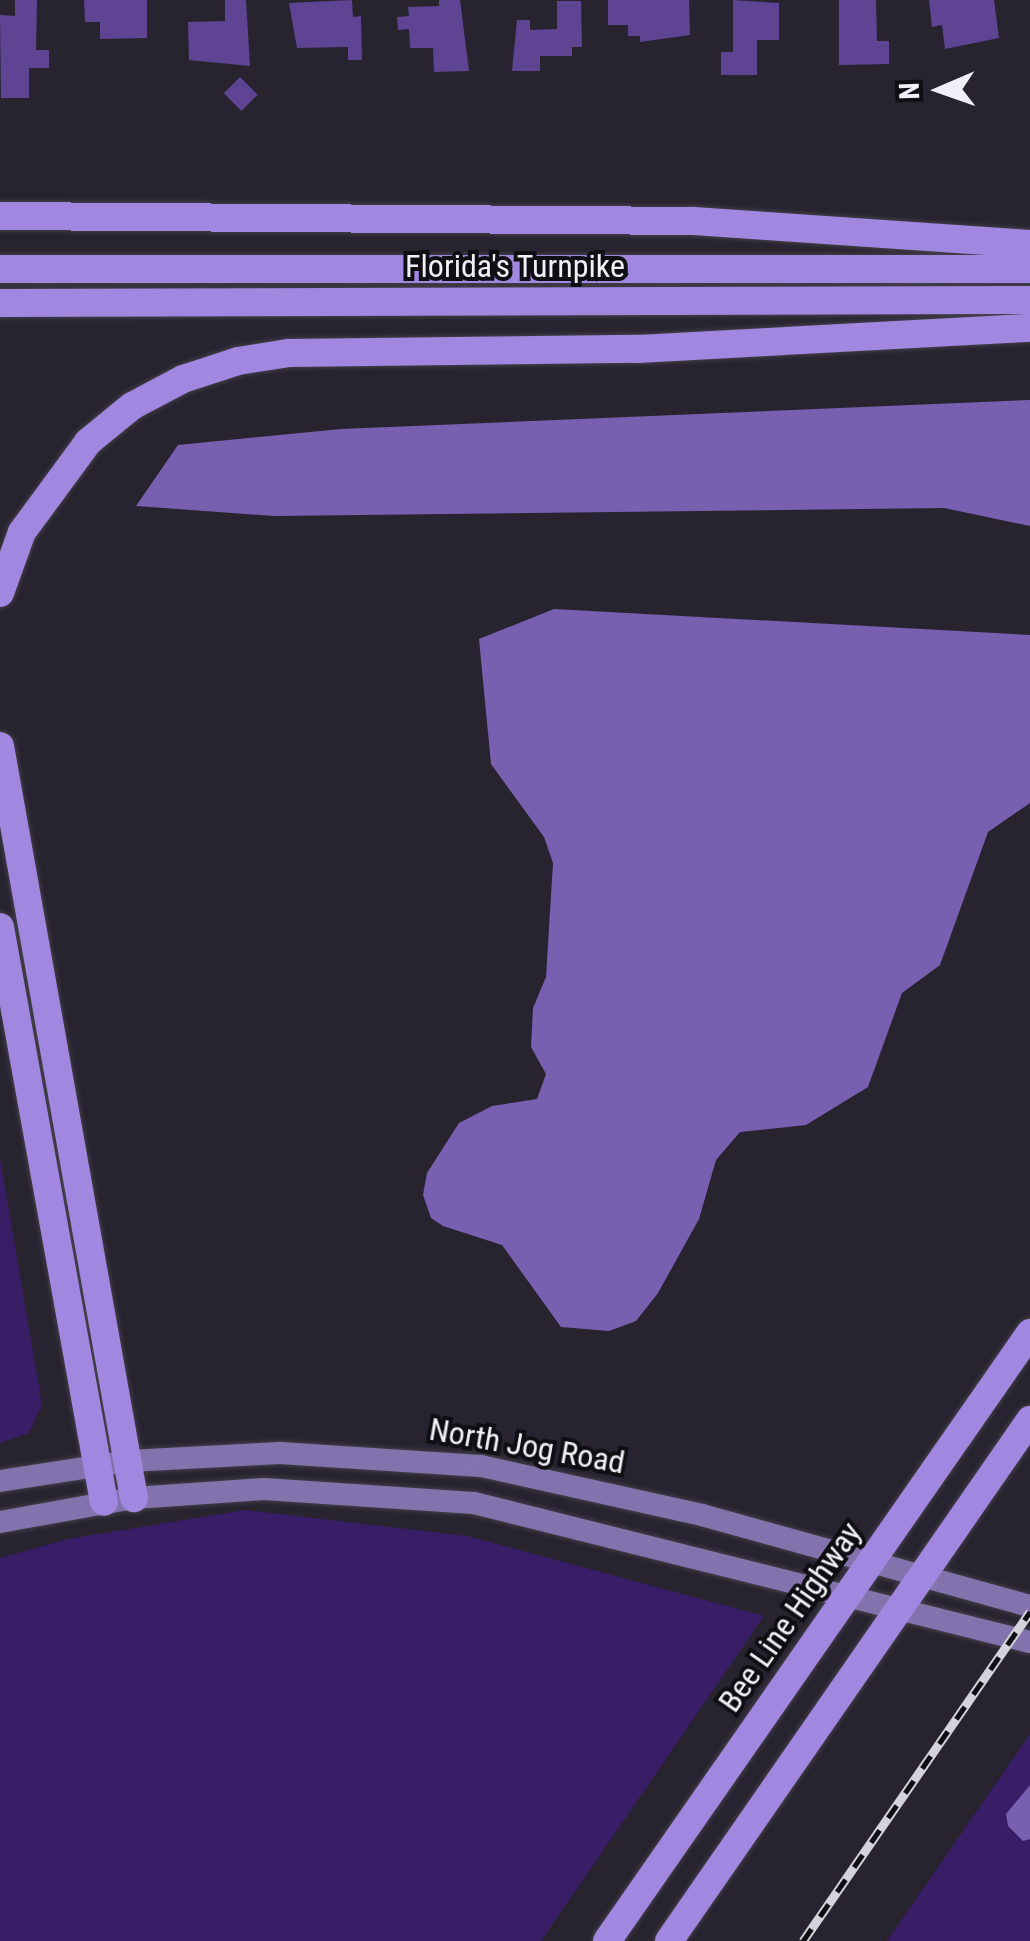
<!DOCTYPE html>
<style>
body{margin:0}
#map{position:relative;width:1030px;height:1941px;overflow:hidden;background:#272430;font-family:"Roboto Condensed",sans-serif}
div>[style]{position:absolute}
.green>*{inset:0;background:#381e66}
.water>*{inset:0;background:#7860b1}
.building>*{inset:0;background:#5d4594;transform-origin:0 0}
.roads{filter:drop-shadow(0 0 2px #423f48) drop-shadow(0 0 2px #423f48)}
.major>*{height:22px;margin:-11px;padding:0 11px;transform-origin:11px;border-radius:11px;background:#8373ad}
.highway>*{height:28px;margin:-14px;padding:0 14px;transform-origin:14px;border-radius:14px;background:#a087df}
.rail>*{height:9px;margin-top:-4.5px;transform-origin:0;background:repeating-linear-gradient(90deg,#0f0e13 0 15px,#d4d3db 0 30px);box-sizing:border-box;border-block:2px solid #d4d3db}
span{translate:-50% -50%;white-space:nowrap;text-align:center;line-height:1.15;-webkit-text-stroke:8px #0f0e13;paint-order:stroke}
.street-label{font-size:32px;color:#f1f0f8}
.north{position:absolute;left:890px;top:40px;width:100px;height:100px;-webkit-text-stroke:8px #0f0e13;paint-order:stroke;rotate:268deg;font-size:28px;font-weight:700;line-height:40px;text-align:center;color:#f1f0f8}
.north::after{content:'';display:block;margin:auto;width:35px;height:45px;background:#f1f0f8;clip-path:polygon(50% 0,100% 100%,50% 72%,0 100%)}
</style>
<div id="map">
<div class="green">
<i style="clip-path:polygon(0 1159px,42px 1404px,29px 1433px,0 1443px)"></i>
<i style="clip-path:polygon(245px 1510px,467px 1536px,764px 1616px,541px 1941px,0 1941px,0 1558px,68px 1539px)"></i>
<i style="clip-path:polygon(1030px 1734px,1030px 1941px,887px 1941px)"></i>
</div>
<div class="water">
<i style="clip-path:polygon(1030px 400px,1030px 526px,944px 508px,275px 516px,136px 506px,178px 445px,341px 429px)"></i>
<i style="clip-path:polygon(554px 609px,1030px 635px,1030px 803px,988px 832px,940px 965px,902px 993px,868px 1087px,806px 1125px,740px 1132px,716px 1160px,699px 1219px,658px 1293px,636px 1321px,609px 1331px,561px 1327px,502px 1245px,443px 1226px,431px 1218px,423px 1195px,427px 1173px,459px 1123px,492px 1106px,537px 1099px,546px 1074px,531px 1047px,533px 1008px,546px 977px,553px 863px,544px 837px,491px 764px,479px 639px)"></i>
<i style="clip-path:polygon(1030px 1785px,1030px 1839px,1023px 1841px,1008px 1826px,1006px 1814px)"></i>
</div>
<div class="building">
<i style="clip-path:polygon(15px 0,37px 0,36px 50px,49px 50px,49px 68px,29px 68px,29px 98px,1px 98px,0 15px,15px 16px)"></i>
<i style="clip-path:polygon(84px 0,147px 0,147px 38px,100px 39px,100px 22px,85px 22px)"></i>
<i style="clip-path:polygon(225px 0,246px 0,250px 66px,189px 60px,188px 22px,225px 21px)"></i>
<i style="clip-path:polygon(352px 0,353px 17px,361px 16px,362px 60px,348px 60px,348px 47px,297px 48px,289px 3px)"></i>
<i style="clip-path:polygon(439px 0,460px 0,469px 71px,434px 72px,433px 48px,410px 48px,409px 29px,398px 30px,397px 17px,409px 16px,408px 7px,439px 6px)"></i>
<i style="clip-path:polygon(608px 0,689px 0,690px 35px,640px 42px,640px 36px,628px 36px,628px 25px,608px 25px)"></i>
<i style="clip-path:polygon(733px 0,779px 3px,779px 40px,757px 40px,757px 75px,721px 75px,721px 52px,733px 52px)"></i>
<i style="clip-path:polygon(839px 0,876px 0,877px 41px,889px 41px,889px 64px,839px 65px)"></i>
<i style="clip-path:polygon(929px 0,994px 0,999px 38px,945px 49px,942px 25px,932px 27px)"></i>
<i style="clip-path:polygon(557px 1px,581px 1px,582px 47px,572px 47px,572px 56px,540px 56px,540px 71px,512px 71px,517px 20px,530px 20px,530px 30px,557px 29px)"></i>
<i style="left:240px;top:77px;width:25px;height:23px;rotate:45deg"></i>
</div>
<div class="roads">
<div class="major">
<i style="left:0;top:1481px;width:131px;rotate:-8.8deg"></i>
<i style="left:129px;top:1461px;width:151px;rotate:-3deg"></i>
<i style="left:280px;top:1453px;width:201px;rotate:3.7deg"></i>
<i style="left:481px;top:1466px;width:226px;rotate:12.5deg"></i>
<i style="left:702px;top:1515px;width:340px;rotate:15.5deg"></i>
<i style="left:0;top:1522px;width:136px;rotate:-10.2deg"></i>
<i style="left:134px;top:1498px;width:130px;rotate:-4deg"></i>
<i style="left:264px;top:1489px;width:210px;rotate:3.8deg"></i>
<i style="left:474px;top:1503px;width:573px;rotate:14.04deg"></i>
</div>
<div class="highway">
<i style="left:0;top:216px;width:693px;rotate:0.41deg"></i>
<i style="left:693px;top:221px;width:338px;rotate:3.9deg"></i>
<i style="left:0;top:269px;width:1030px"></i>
<i style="left:0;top:303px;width:1030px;rotate:-0.17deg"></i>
<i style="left:0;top:593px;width:65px;rotate:-70.2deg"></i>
<i style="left:22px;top:532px;width:112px;rotate:-53.7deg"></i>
<i style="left:88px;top:442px;width:57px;rotate:-39.3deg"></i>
<i style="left:132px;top:406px;width:58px;rotate:-27.9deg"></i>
<i style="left:183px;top:379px;width:58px;rotate:-18.1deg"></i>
<i style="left:238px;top:361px;width:52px;rotate:-8.9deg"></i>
<i style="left:289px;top:353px;width:349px;rotate:-0.7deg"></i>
<i style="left:638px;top:349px;width:393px;rotate:-3.1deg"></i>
<i style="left:0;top:746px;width:764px;rotate:79.9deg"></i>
<i style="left:0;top:927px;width:584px;rotate:79.75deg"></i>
<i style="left:607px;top:1941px;width:741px;rotate:-55.17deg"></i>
<i style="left:669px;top:1941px;width:634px;rotate:-55.28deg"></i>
</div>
</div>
<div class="rail">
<i style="left:803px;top:1941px;width:400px;rotate:-55.4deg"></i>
</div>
<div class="street-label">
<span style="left:515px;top:266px">Florida's Turnpike</span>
<span style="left:527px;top:1446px;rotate:10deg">North Jog Road</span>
<span style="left:790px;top:1617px;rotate:-55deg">Bee Line Highway</span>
</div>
<div class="north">N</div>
</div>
